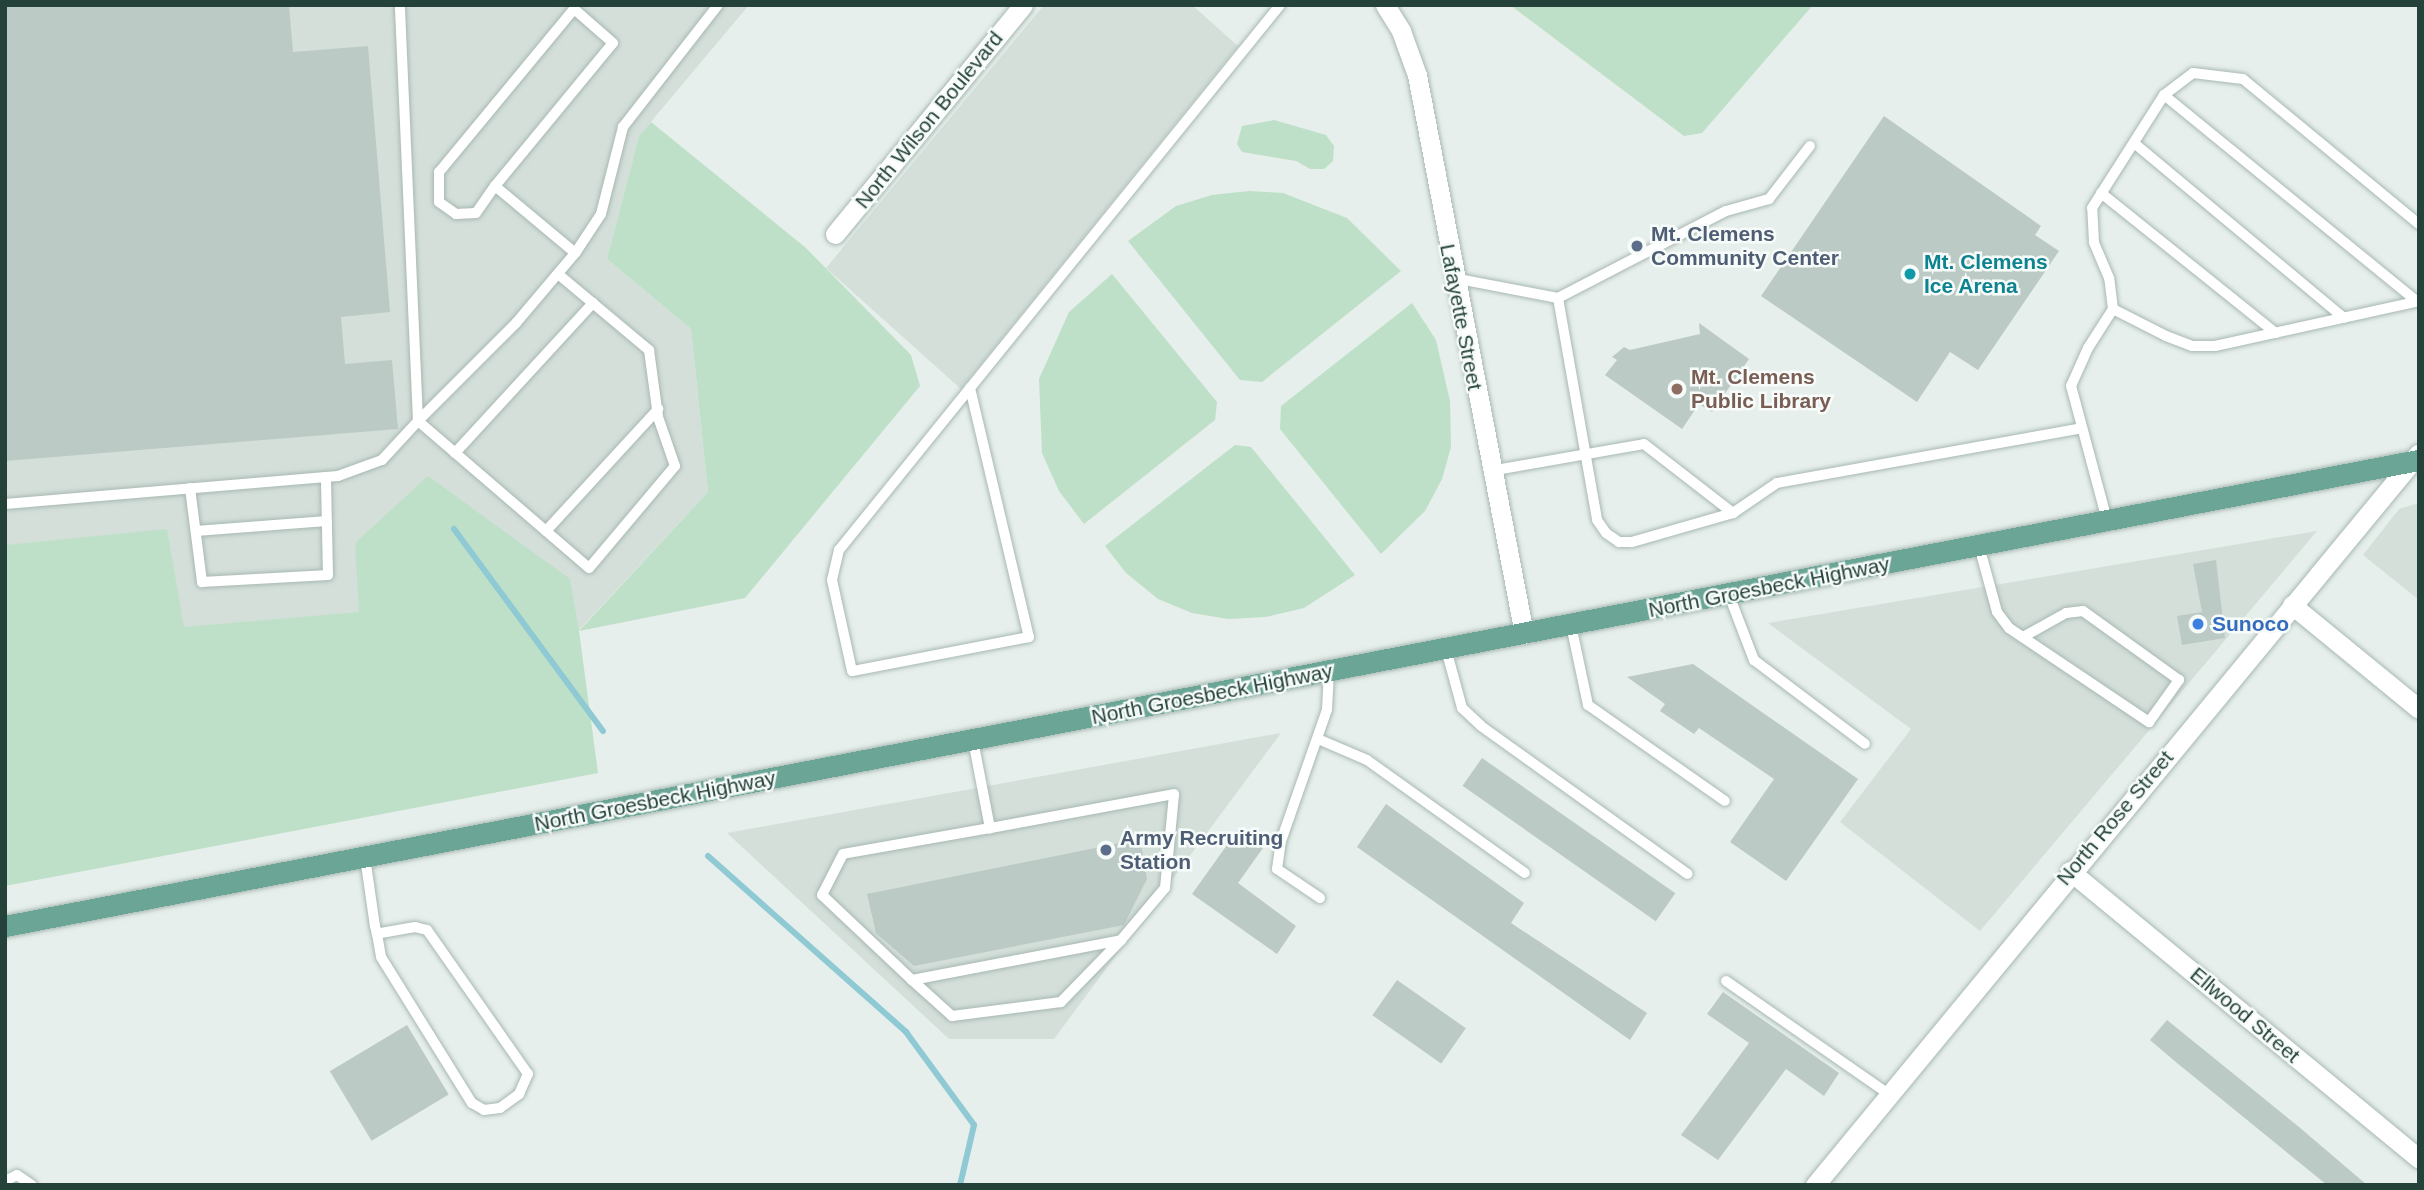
<!DOCTYPE html>
<style>
body{margin:0}
#map{position:relative;width:2424px;height:1190px;overflow:hidden;background:#e6efeb;font-family:Helvetica,sans-serif}
div>[style]{position:absolute}
.built>*{inset:0;background:#d4dfda}
.green>*{inset:0;background:#bfe0c8}
.stream>*{height:6px;margin:-3px;padding:0 3px;transform-origin:3px;border-radius:3px;background:#8ec9d4}
.building>*{inset:0;background:#bbcac4;transform-origin:0 0}
.roads{filter:drop-shadow(0 0 2px #a8b8b2) drop-shadow(0 0 2px #a8b8b2)}
.service>*{height:10px;margin:-5px;padding:0 5px;transform-origin:5px;border-radius:5px;background:#fff}
.minor>*{height:19px;margin:-9.5px;padding:0 9.5px;transform-origin:9.5px;border-radius:9.5px;background:#fff}
.primary>*{height:21px;margin:-10.5px;padding:0 10.5px;transform-origin:10.5px;border-radius:10.5px;background:#6aa596}
.dots>*{width:19px;height:19px;translate:-50% -50%;box-sizing:border-box;border:4px solid #f7fbf9;border-radius:50%}
span{translate:-50% -50%;white-space:nowrap;text-align:center;line-height:1.15;-webkit-text-stroke:5px #f7fbf9;paint-order:stroke}
.street-label{font-size:21px;color:#24423a}
.service-label{font-size:21px;color:#4e5e75;font-weight:700}
.left{translate:0 -50%;text-align:left}
.culture-label{font-size:21px;color:#0d838f;font-weight:700}
.education-label{font-size:21px;color:#785e54;font-weight:700}
.shop-label{font-size:21px;color:#366cbe;font-weight:700}
.frame{position:absolute;inset:0;border:7px solid #24423a;pointer-events:none}
</style>
<div id="map">
<div class="built">
<i style="clip-path:polygon(5px 5px,749px 5px,639px 136px,607px 259px,691px 329px,708px 492px,578px 631px,5px 674px)"></i>
<i style="clip-path:polygon(1044px 5px,1192px 5px,1238px 46px,961px 389px,826px 268px)"></i>
<i style="clip-path:polygon(2419px 503px,2419px 600px,2363px 555px,2399px 509px)"></i>
<i style="clip-path:polygon(2317px 531px,1980px 931px,1840px 822px,1911px 729px,1768px 623px)"></i>
<i style="clip-path:polygon(1281px 733px,1054px 1039px,949px 1039px,727px 833px)"></i>
</div>
<div class="green">
<i style="clip-path:polygon(1510px 5px,1813px 5px,1702px 133px,1684px 136px)"></i>
<i style="clip-path:polygon(1274px 120px,1326px 135px,1334px 146px,1333px 161px,1324px 169px,1310px 169px,1296px 161px,1242px 152px,1237px 144px,1242px 126px)"></i>
<i style="clip-path:polygon(651px 122px,806px 248px,911px 355px,920px 386px,745px 598px,579px 631px,598px 773px,5px 886px,5px 545px,167px 529px,184px 627px,359px 612px,355px 543px,428px 476px,570px 579px,579px 631px,708px 492px,691px 329px,607px 259px,639px 136px)"></i>
<i style="clip-path:polygon(1249px 191px,1283px 193px,1347px 218px,1401px 271px,1262px 382px,1240px 380px,1128px 241px,1176px 206px,1212px 195px)"></i>
<i style="clip-path:polygon(1112px 274px,1217px 402px,1215px 420px,1084px 524px,1059px 491px,1042px 453px,1039px 379px,1069px 312px)"></i>
<i style="clip-path:polygon(1412px 303px,1436px 340px,1450px 401px,1451px 447px,1442px 479px,1425px 511px,1381px 554px,1280px 429px,1281px 406px)"></i>
<i style="clip-path:polygon(1235px 445px,1251px 447px,1355px 575px,1304px 608px,1266px 617px,1228px 619px,1192px 613px,1158px 599px,1126px 573px,1105px 546px)"></i>
</div>
<div class="stream">
<i style="left:454px;top:529px;width:251px;rotate:53.6deg"></i>
<i style="left:708px;top:856px;width:265px;rotate:41.6deg"></i>
<i style="left:906px;top:1032px;width:115px;rotate:53.8deg"></i>
<i style="left:974px;top:1125px;width:62px;rotate:103.1deg"></i>
</div>
<div class="building">
<i style="clip-path:polygon(5px 5px,289px 5px,293px 52px,368px 46px,390px 312px,341px 317px,345px 364px,392px 360px,398px 429px,5px 461px)"></i>
<i style="clip-path:polygon(1884px 116px,2041px 226px,2035px 235px,2059px 251px,1978px 370px,1950px 352px,1917px 402px,1761px 296px)"></i>
<i style="clip-path:polygon(1699px 323px,1749px 359px,1712px 412px,1699px 404px,1682px 429px,1605px 375px,1617px 360px,1612px 357px,1624px 347px,1630px 350px,1700px 334px)"></i>
<i style="clip-path:polygon(2216px 560px,2225px 638px,2182px 645px,2177px 616px,2202px 612px,2193px 564px)"></i>
<i style="clip-path:polygon(1693px 664px,1858px 779px,1786px 881px,1730px 842px,1774px 779px,1699px 728px,1694px 734px,1660px 711px,1665px 704px,1627px 677px)"></i>
<i style="left:1482px;top:758px;width:236px;height:34px;rotate:35deg"></i>
<i style="clip-path:polygon(1386px 804px,1524px 903px,1511px 923px,1647px 1013px,1630px 1040px,1357px 847px)"></i>
<i style="clip-path:polygon(1237px 831px,1263px 848px,1238px 883px,1296px 926px,1277px 954px,1192px 894px)"></i>
<i style="clip-path:polygon(1140px 839px,1147px 879px,1124px 925px,914px 966px,876px 933px,867px 894px)"></i>
<i style="left:1397px;top:980px;width:84px;height:43px;rotate:35deg"></i>
<i style="clip-path:polygon(1723px 992px,1839px 1073px,1824px 1096px,1786px 1069px,1718px 1160px,1681px 1135px,1749px 1043px,1707px 1014px)"></i>
<i style="clip-path:polygon(2167px 1020px,2299px 1127px,2367px 1185px,2327px 1185px,2177px 1063px,2150px 1040px)"></i>
<i style="left:407px;top:1025px;width:81px;height:90px;rotate:59deg"></i>
</div>
<div class="roads">
<div class="service">
<i style="left:2164px;top:95px;width:326px;rotate:39.2deg"></i>
<i style="left:2134px;top:143px;width:273px;rotate:39.8deg"></i>
<i style="left:495px;top:186px;width:185px;rotate:-50.5deg"></i>
<i style="left:613px;top:43px;width:52px;rotate:-138.9deg"></i>
<i style="left:574px;top:9px;width:212px;rotate:129.6deg"></i>
<i style="left:439px;top:172px;width:30px;rotate:90deg"></i>
<i style="left:439px;top:202px;width:21px;rotate:35deg"></i>
<i style="left:456px;top:214px;width:20px;rotate:-3deg"></i>
<i style="left:476px;top:213px;width:33px;rotate:-55deg"></i>
<i style="left:495px;top:186px;width:104px;rotate:39.9deg"></i>
<i style="left:2101px;top:193px;width:224px;rotate:38.7deg"></i>
<i style="left:558px;top:274px;width:119px;rotate:39.9deg"></i>
<i style="left:649px;top:350px;width:68px;rotate:82.3deg"></i>
<i style="left:658px;top:417px;width:52px;rotate:70.9deg"></i>
<i style="left:675px;top:466px;width:133px;rotate:130.1deg"></i>
<i style="left:589px;top:568px;width:225px;rotate:-139.3deg"></i>
<i style="left:418px;top:421px;width:139px;rotate:-45deg"></i>
<i style="left:516px;top:323px;width:93px;rotate:-49.8deg"></i>
<i style="left:576px;top:252px;width:45px;rotate:-56.7deg"></i>
<i style="left:601px;top:214px;width:90px;rotate:-75.8deg"></i>
<i style="left:623px;top:127px;width:155px;rotate:-52.1deg"></i>
<i style="left:1454px;top:278px;width:106px;rotate:10.9deg"></i>
<i style="left:1558px;top:298px;width:225px;rotate:80deg"></i>
<i style="left:1597px;top:520px;width:16px;rotate:55deg"></i>
<i style="left:1606px;top:533px;width:16px;rotate:35deg"></i>
<i style="left:1619px;top:542px;width:13px"></i>
<i style="left:1632px;top:542px;width:105px;rotate:-16deg"></i>
<i style="left:1558px;top:298px;width:189px;rotate:-27.4deg"></i>
<i style="left:1726px;top:211px;width:45px;rotate:-15.6deg"></i>
<i style="left:1769px;top:199px;width:67px;rotate:-52.3deg"></i>
<i style="left:2113px;top:309px;width:59px;rotate:27deg"></i>
<i style="left:2166px;top:336px;width:28px;rotate:21deg"></i>
<i style="left:2192px;top:346px;width:23px"></i>
<i style="left:2215px;top:346px;width:209px;rotate:-12.4deg"></i>
<i style="left:970px;top:388px;width:256px;rotate:76.7deg"></i>
<i style="left:1029px;top:637px;width:180px;rotate:169.1deg"></i>
<i style="left:852px;top:671px;width:93px;rotate:-102.4deg"></i>
<i style="left:832px;top:580px;width:31px;rotate:-77deg"></i>
<i style="left:839px;top:550px;width:701px;rotate:-51.02deg"></i>
<i style="left:455px;top:453px;width:204px;rotate:-47.4deg"></i>
<i style="left:1490px;top:471px;width:156px;rotate:-9.9deg"></i>
<i style="left:1644px;top:444px;width:113px;rotate:37.8deg"></i>
<i style="left:1733px;top:513px;width:53px;rotate:-34.3deg"></i>
<i style="left:1777px;top:483px;width:310px;rotate:-10.2deg"></i>
<i style="left:190px;top:488px;width:95px;rotate:82.7deg"></i>
<i style="left:202px;top:582px;width:126px;rotate:-3.2deg"></i>
<i style="left:328px;top:575px;width:98px;rotate:-91.2deg"></i>
<i style="left:5px;top:504px;width:334px;rotate:-4.8deg"></i>
<i style="left:338px;top:476px;width:47px;rotate:-20deg"></i>
<i style="left:382px;top:460px;width:53px;rotate:-47.3deg"></i>
<i style="left:418px;top:421px;width:416px;rotate:-92.5deg"></i>
<i style="left:2107px;top:520px;width:139px;rotate:-105deg"></i>
<i style="left:2071px;top:386px;width:42px;rotate:-65.9deg"></i>
<i style="left:2088px;top:348px;width:46px;rotate:-57.3deg"></i>
<i style="left:2113px;top:309px;width:31px;rotate:-97deg"></i>
<i style="left:2109px;top:278px;width:39px;rotate:-113deg"></i>
<i style="left:2094px;top:242px;width:34px;rotate:-93deg"></i>
<i style="left:2092px;top:208px;width:134px;rotate:-57.5deg"></i>
<i style="left:2164px;top:95px;width:36px;rotate:-37deg"></i>
<i style="left:2193px;top:73px;width:50px;rotate:6.8deg"></i>
<i style="left:2243px;top:79px;width:228px;rotate:39.5deg"></i>
<i style="left:196px;top:531px;width:131px;rotate:-4.4deg"></i>
<i style="left:546px;top:531px;width:166px;rotate:-47.4deg"></i>
<i style="left:1979px;top:546px;width:68px;rotate:74.7deg"></i>
<i style="left:1997px;top:612px;width:20px;rotate:53deg"></i>
<i style="left:2009px;top:628px;width:169px;rotate:33.9deg"></i>
<i style="left:2149px;top:722px;width:52px;rotate:-54.5deg"></i>
<i style="left:2179px;top:680px;width:118px;rotate:-144.3deg"></i>
<i style="left:2083px;top:611px;width:17px;rotate:173deg"></i>
<i style="left:2066px;top:613px;width:49px;rotate:150.8deg"></i>
<i style="left:1729px;top:595px;width:70px;rotate:69deg"></i>
<i style="left:1754px;top:660px;width:139px;rotate:37.1deg"></i>
<i style="left:1571px;top:625px;width:82px;rotate:78deg"></i>
<i style="left:1588px;top:705px;width:167px;rotate:35deg"></i>
<i style="left:1446px;top:649px;width:61px;rotate:74.8deg"></i>
<i style="left:1462px;top:708px;width:26px;rotate:43deg"></i>
<i style="left:1481px;top:726px;width:254px;rotate:35.6deg"></i>
<i style="left:1318px;top:739px;width:53px;rotate:23.2deg"></i>
<i style="left:1367px;top:760px;width:194px;rotate:35.6deg"></i>
<i style="left:973px;top:740px;width:90px;rotate:79.1deg"></i>
<i style="left:990px;top:828px;width:149px;rotate:170deg"></i>
<i style="left:843px;top:854px;width:46px;rotate:117.1deg"></i>
<i style="left:822px;top:895px;width:124px;rotate:43.4deg"></i>
<i style="left:912px;top:980px;width:213px;rotate:-10.8deg"></i>
<i style="left:1121px;top:940px;width:68px;rotate:-49.8deg"></i>
<i style="left:1165px;top:888px;width:94px;rotate:-84.5deg"></i>
<i style="left:1174px;top:794px;width:187px;rotate:169.5deg"></i>
<i style="left:365px;top:857px;width:70px;rotate:81.8deg"></i>
<i style="left:375px;top:926px;width:8px;rotate:76deg"></i>
<i style="left:377px;top:934px;width:23px;rotate:80deg"></i>
<i style="left:381px;top:957px;width:172px;rotate:58.1deg"></i>
<i style="left:472px;top:1103px;width:14px;rotate:30deg"></i>
<i style="left:484px;top:1110px;width:16px;rotate:-7deg"></i>
<i style="left:500px;top:1108px;width:24px;rotate:-36deg"></i>
<i style="left:519px;top:1094px;width:22px;rotate:-66deg"></i>
<i style="left:528px;top:1074px;width:176px;rotate:-125deg"></i>
<i style="left:427px;top:930px;width:12px;rotate:-166deg"></i>
<i style="left:415px;top:927px;width:39px;rotate:170deg"></i>
<i style="left:1320px;top:898px;width:52px;rotate:-146deg"></i>
<i style="left:1277px;top:869px;width:28px;rotate:-82deg"></i>
<i style="left:1281px;top:841px;width:139px;rotate:-70.7deg"></i>
<i style="left:1327px;top:710px;width:38px;rotate:-87deg"></i>
<i style="left:912px;top:980px;width:54px;rotate:42deg"></i>
<i style="left:952px;top:1016px;width:110px;rotate:-7.3deg"></i>
<i style="left:1061px;top:1002px;width:86px;rotate:-45.9deg"></i>
<i style="left:1726px;top:981px;width:200px;rotate:34.8deg"></i>
<i style="left:5px;top:1181px;width:13px;rotate:-27deg"></i>
<i style="left:17px;top:1175px;width:18px;rotate:34deg"></i>
</div>
<div class="minor">
<i style="left:1385px;top:5px;width:31px;rotate:58deg"></i>
<i style="left:1401px;top:31px;width:47px;rotate:70deg"></i>
<i style="left:1417px;top:75px;width:569px;rotate:79.16deg"></i>
<i style="left:835px;top:234px;width:296px;rotate:-50.6deg"></i>
<i style="left:2292px;top:605px;width:164px;rotate:39.3deg"></i>
<i style="left:2070px;top:871px;width:452px;rotate:39.5deg"></i>
<i style="left:1815px;top:1185px;width:948px;rotate:-50.48deg"></i>
</div>
<div class="primary">
<i style="left:5px;top:926px;width:2459px;rotate:-10.93deg"></i>
</div>
</div>
<div class="dots">
<i style="left:1637px;top:246px;background:#5c6f8a"></i>
<i style="left:1910px;top:274px;background:#0f9aa8"></i>
<i style="left:1677px;top:389px;background:#8d6e63"></i>
<i style="left:2198px;top:624px;background:#3f7fe0"></i>
<i style="left:1106px;top:850px;background:#5c6f8a"></i>
</div>
<div class="street-label">
<span style="left:929px;top:120px;rotate:-51deg">North Wilson Boulevard</span>
<span style="left:1461px;top:317px;rotate:79deg">Lafayette Street</span>
<span style="left:1769px;top:587px;rotate:-11deg">North Groesbeck Highway</span>
<span style="left:1212px;top:694px;rotate:-11deg">North Groesbeck Highway</span>
<span style="left:655px;top:801px;rotate:-11deg">North Groesbeck Highway</span>
<span style="left:2115px;top:818px;rotate:-50deg">North Rose Street</span>
<span style="left:2245px;top:1015px;rotate:40deg">Ellwood Street</span>
</div>
<div class="service-label">
<span class="left" style="left:1651px;top:246px">Mt. Clemens<br>Community Center</span>
<span class="left" style="left:1120px;top:850px">Army Recruiting<br>Station</span>
</div>
<div class="culture-label">
<span class="left" style="left:1924px;top:274px">Mt. Clemens<br>Ice Arena</span>
</div>
<div class="education-label">
<span class="left" style="left:1691px;top:389px">Mt. Clemens<br>Public Library</span>
</div>
<div class="shop-label">
<span class="left" style="left:2212px;top:624px">Sunoco</span>
</div>
<div class="frame"></div>
</div>
